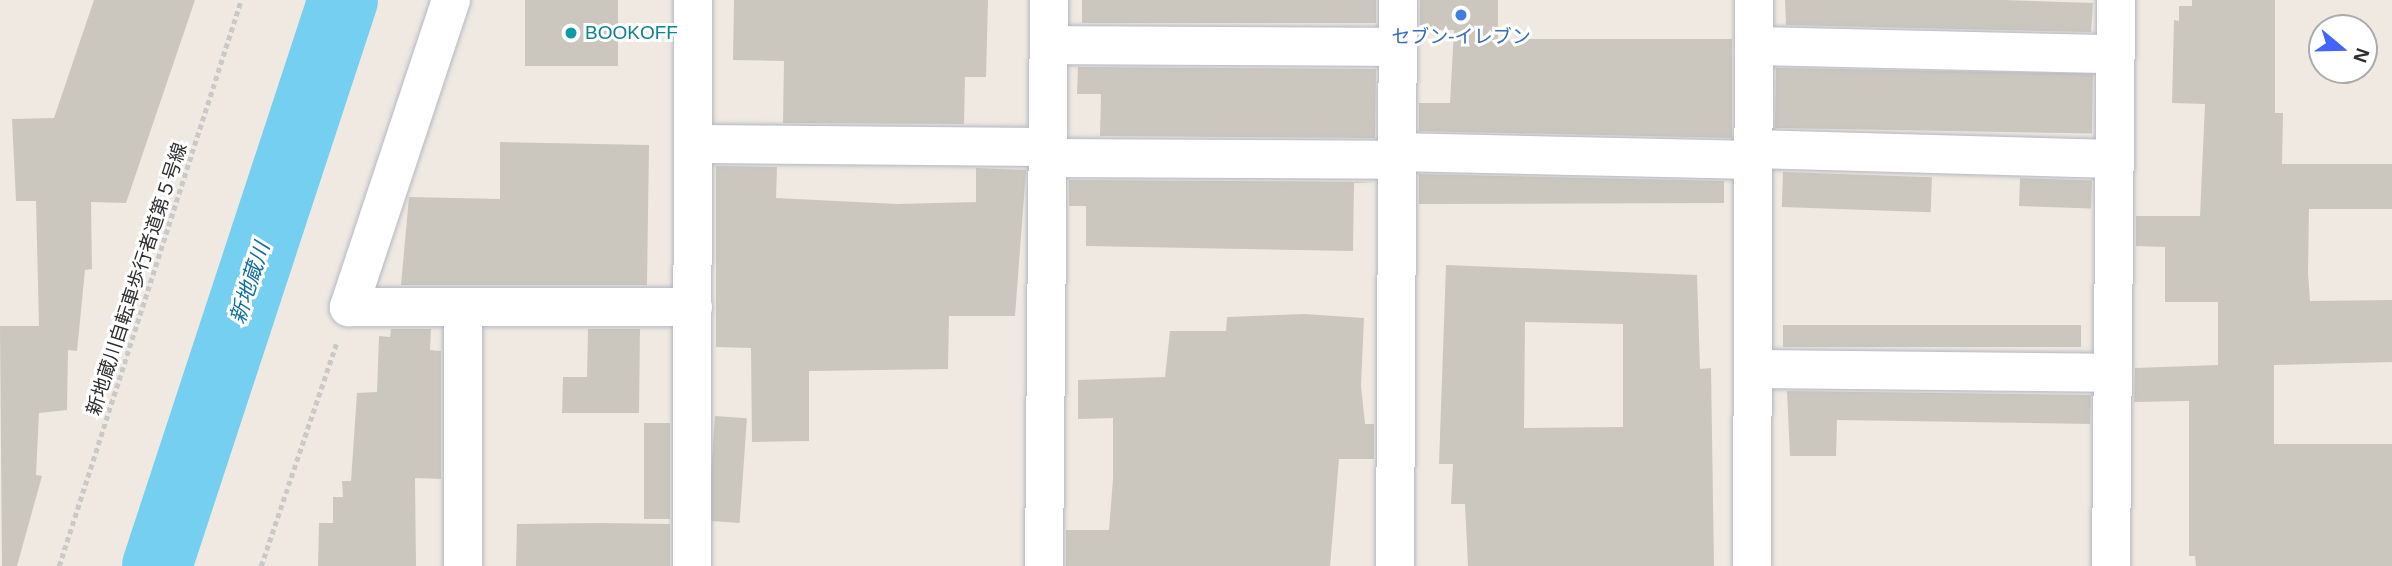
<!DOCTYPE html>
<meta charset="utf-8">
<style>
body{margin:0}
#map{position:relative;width:2392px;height:566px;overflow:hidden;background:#efe9e1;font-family:Arial,"Noto Sans JP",sans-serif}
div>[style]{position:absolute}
.river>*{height:70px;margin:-35px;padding:0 35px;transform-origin:35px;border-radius:35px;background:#75cff0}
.building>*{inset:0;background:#cbc7bf;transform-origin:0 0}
.path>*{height:4.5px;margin-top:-2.25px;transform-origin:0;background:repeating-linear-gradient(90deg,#c9c9c9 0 5px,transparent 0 8.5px)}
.roads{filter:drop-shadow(0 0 2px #b4b7c1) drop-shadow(0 0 2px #b4b7c1)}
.street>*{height:38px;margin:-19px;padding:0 19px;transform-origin:19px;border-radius:19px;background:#fff}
.dots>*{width:19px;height:19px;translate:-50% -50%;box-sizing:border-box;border:4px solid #fff;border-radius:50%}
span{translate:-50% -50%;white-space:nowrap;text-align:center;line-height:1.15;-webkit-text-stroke:6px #fff;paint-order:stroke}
.culture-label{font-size:19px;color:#0d838f}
.left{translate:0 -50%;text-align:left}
.shop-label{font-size:19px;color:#366cbe}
.street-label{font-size:19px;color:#2e2e2e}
.water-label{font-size:21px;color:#0d6fa3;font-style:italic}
.north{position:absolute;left:2308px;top:14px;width:70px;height:70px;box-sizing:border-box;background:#fff;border:2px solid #ababab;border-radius:50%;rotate:109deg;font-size:19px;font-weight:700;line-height:28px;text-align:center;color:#2e2e2e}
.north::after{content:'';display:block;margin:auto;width:24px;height:32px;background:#4264fb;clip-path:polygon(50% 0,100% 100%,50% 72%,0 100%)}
</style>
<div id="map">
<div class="river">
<i style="left:157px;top:566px;width:596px;rotate:-71.81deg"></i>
</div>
<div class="building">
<i style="clip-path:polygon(94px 0,195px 0,126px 203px,91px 202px,92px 269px,85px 270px,77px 351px,68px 350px,67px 410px,39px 413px,36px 475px,42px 476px,17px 566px,2px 566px,0 326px,39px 326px,36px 201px,16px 201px,12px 119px,54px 118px)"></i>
<i style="left:525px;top:0;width:93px;height:66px"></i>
<i style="clip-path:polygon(734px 0,988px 0,986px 77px,965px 77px,964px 124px,783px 123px,784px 61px,733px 60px)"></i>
<i style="left:1082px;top:0;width:294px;height:23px"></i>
<i style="clip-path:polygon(1420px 0,1498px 0,1498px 39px,1732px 39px,1732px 138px,1419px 131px,1419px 103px,1450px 103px,1454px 30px,1420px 30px)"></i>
<i style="clip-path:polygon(1785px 0,2004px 0,2093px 3px,2091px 32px,1786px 25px)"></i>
<i style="clip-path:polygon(2192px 0,2275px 0,2275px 113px,2283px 113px,2282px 164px,2392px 164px,2392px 209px,2309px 209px,2308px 273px,2310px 301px,2392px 300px,2392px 362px,2274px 365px,2274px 444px,2392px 444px,2392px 566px,2196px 566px,2195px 556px,2189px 556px,2189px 401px,2134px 402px,2135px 368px,2218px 365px,2218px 302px,2165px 302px,2165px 247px,2136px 246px,2136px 216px,2200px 216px,2205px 104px,2172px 103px,2174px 20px,2179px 21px,2179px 6px,2192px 6px)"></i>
<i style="clip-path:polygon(1078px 67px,1376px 69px,1375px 138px,1100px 136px,1101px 94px,1077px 94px)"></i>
<i style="left:1776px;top:68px;width:317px;height:60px;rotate:1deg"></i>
<i style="clip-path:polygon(500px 142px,649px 145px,647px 285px,401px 285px,409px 197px,500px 199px)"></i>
<i style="clip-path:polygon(716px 166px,777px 167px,776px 198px,897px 204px,976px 202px,976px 168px,1026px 170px,1015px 316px,949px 316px,948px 369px,809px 371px,809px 441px,752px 442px,751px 348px,716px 347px)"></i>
<i style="left:1783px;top:172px;width:149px;height:35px;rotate:2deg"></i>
<i style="clip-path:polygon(1419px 174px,1724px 181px,1724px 203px,1419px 204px)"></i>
<i style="left:2020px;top:178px;width:72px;height:28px;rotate:2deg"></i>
<i style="clip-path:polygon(1069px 180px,1375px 182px,1354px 183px,1353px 251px,1086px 246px,1086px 206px,1069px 206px)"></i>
<i style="clip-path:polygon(evenodd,1446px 265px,1697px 275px,1700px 369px,1711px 368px,1714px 566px,1468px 566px,1465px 504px,1451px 504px,1453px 464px,1439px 464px,1446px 265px,1525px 322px,1623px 324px,1623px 427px,1524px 428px,1525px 322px)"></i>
<i style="clip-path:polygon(1304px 314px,1364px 318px,1361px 386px,1365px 424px,1374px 424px,1374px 459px,1339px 459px,1330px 566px,1066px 566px,1066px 530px,1109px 530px,1113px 479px,1113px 418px,1078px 419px,1078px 380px,1165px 377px,1170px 331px,1226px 331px,1227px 317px)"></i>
<i style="left:1783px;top:325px;width:298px;height:22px"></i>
<i style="clip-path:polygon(391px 329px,431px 329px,430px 350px,441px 351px,441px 479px,415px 478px,416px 566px,318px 566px,319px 523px,333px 523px,333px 497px,343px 497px,342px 481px,351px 481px,357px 393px,377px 392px,379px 336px,390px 337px)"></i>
<i style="clip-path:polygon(588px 329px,640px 329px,639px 413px,562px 413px,563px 377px,587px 377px)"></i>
<i style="clip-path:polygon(1787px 391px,2091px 395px,2090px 424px,1837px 420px,1836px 456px,1790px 456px)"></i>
<i style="left:715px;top:416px;width:32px;height:105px;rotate:4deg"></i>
<i style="left:644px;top:423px;width:26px;height:96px"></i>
<i style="clip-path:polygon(601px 523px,670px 524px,670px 566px,516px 566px,517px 524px)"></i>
</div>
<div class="path">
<i style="left:59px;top:566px;width:595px;rotate:-72.17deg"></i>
<i style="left:261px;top:566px;width:237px;rotate:-71.3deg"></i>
</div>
<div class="roads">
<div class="street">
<i style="left:451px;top:0;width:324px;rotate:108.4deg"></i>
<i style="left:349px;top:307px;width:344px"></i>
<i style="left:1049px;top:45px;width:349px;rotate:0.3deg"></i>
<i style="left:1754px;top:46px;width:362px;rotate:1.3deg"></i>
<i style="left:693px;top:144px;width:355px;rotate:0.5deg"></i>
<i style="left:1754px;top:149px;width:361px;rotate:1.6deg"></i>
<i style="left:1397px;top:152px;width:357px;rotate:1.3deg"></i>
<i style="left:1048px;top:158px;width:349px;rotate:0.3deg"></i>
<i style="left:1753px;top:369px;width:357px;rotate:0.6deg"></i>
<i style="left:463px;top:566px;width:256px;rotate:-90deg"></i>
<i style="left:692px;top:566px;width:566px;rotate:-89.9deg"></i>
<i style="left:1044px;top:566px;width:566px;rotate:-89.49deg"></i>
<i style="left:1395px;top:566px;width:566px;rotate:-89.7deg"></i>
<i style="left:1752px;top:566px;width:566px;rotate:-89.8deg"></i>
<i style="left:2111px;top:566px;width:566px;rotate:-89.49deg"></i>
</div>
</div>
<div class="dots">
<i style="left:1461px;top:15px;background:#3f7fe0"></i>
<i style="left:571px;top:33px;background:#0f9aa8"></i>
</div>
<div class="culture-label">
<span class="left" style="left:585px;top:33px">BOOKOFF</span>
</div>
<div class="shop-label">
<span style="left:1461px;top:37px">セブン-イレブン</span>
</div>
<div class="street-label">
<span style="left:137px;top:279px;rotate:-72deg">新地蔵川自転車歩行者道第５号線</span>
</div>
<div class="water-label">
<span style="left:250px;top:283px;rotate:-72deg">新地蔵川</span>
</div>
<div class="north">N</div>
</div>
